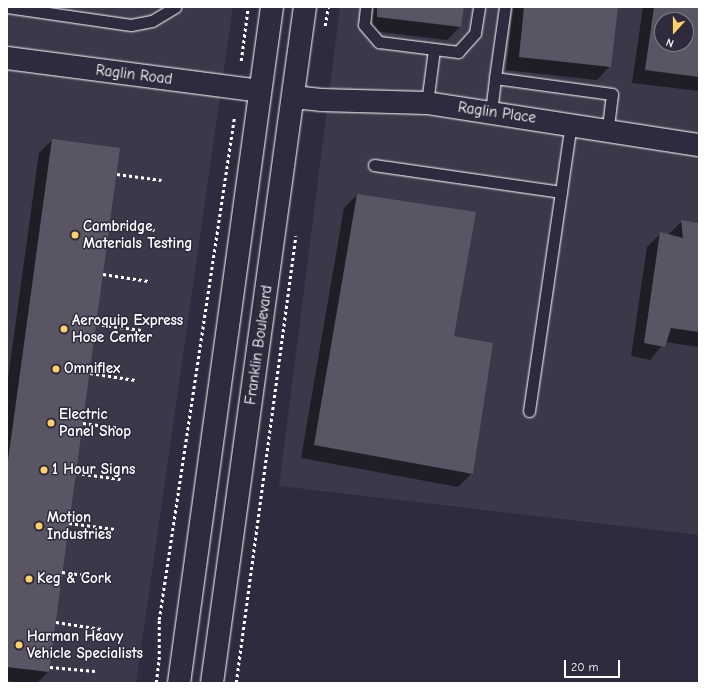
<!DOCTYPE html>
<style>
body{margin:0}
#map{position:relative;width:706px;height:690px;overflow:hidden;background:#2f2a3d;font-family:"Comic Neue",sans-serif}
div>[style]{position:absolute}
.built>*{inset:0;background:#3c3749}
.shadow>*{inset:0;background:#0007}
.building>*{inset:0;background:#595564}
.path>*{height:2.5px;margin-top:-1.25px;transform-origin:0;background:repeating-linear-gradient(90deg,#fff 0 3px,transparent 0 6px)}
.roads{filter:drop-shadow(0 0 1px #fff) drop-shadow(0 0 1px #fff)}
.lane>*{height:11px;margin:-5.5px;padding:0 5.5px;transform-origin:5.5px;border-radius:5.5px;background:#2f2a3d}
.street>*{height:22px;margin:-11px;padding:0 11px;transform-origin:11px;border-radius:11px;background:#2f2a3d}
.secondary>*{height:22px;margin:-11px;padding:0 11px;transform-origin:11px;border-radius:11px;background:#2f2a3d}
.dots>*{width:11px;height:11px;translate:-50% -50%;box-sizing:border-box;border:2px solid #2f2a3d;border-radius:50%}
span{translate:-50% -50%;white-space:nowrap;text-align:center;line-height:1.15;-webkit-text-stroke:3px #2f2a3d;paint-order:stroke}
.street-label{font-size:15px;color:#fff}
.poi-label{font-size:15px;color:#fff;font-weight:700}
.left{translate:0 -50%;text-align:left}
.frame{position:absolute;inset:0;border:8px solid #fff;pointer-events:none}
.north{position:absolute;left:654px;top:12px;width:40px;height:40px;box-sizing:border-box;background:#2f2a3d;border:1px solid #827f8b;border-radius:50%;rotate:201deg;font-size:11px;font-weight:700;line-height:16px;text-align:center;color:#fff}
.north::after{content:'';display:block;margin:auto;width:14px;height:18px;background:#ffd166;clip-path:polygon(50% 0,100% 100%,50% 72%,0 100%)}
.scale{position:absolute;left:564px;top:660px;width:56px;height:18px;box-sizing:border-box;border:2px solid #fff;border-top:0;padding-left:5px;font-size:12px;line-height:14px;white-space:nowrap;color:#fff;-webkit-text-stroke:3px #2f2a3d;paint-order:stroke}
</style>
<div id="map">
<div class="built">
<i style="clip-path:polygon(7px 7px,233px 7px,136px 683px,7px 683px)"></i>
<i style="clip-path:polygon(evenodd,340px 7px,699px 7px,699px 535px,279px 486px,340px 7px,662px 20px,686px 20px,686px 44px,662px 44px,662px 20px)"></i>
</div>
<div class="shadow">
<i style="clip-path:polygon(366px 7px,463px 7px,460px 27px,447px 40px,364px 30px)"></i>
<i style="clip-path:polygon(513px 7px,617px 7px,610px 66px,597px 80px,506px 70px)"></i>
<i style="clip-path:polygon(evenodd,643px 7px,699px 7px,699px 91px,632px 83px,643px 7px,662px 20px,686px 20px,686px 44px,662px 44px,662px 20px)"></i>
<i style="clip-path:polygon(52px 140px,48px 672px,37px 683px,18px 683px,7px 681px,7px 386px,39px 153px)"></i>
<i style="clip-path:polygon(357px 195px,453px 337px,472px 473px,458px 487px,301px 458px,344px 208px)"></i>
<i style="clip-path:polygon(682px 221px,699px 224px,699px 347px,665px 342px,650px 360px,631px 356px,647px 247px,661px 233px,668px 235px)"></i>
</div>
<div class="building">
<i style="clip-path:polygon(377px 7px,464px 7px,461px 27px,377px 17px)"></i>
<i style="clip-path:polygon(524px 7px,618px 7px,611px 67px,519px 57px)"></i>
<i style="clip-path:polygon(evenodd,654px 7px,699px 7px,699px 77px,645px 70px,654px 7px,662px 20px,686px 20px,686px 44px,662px 44px,662px 20px)"></i>
<i style="clip-path:polygon(52px 139px,120px 148px,49px 672px,7px 667px,7px 468px)"></i>
<i style="clip-path:polygon(357px 194px,476px 212px,454px 336px,493px 343px,473px 474px,314px 445px)"></i>
<i style="clip-path:polygon(681px 220px,699px 223px,699px 332px,671px 328px,665px 347px,644px 343px,660px 232px,683px 238px)"></i>
</div>
<div class="path">
<i style="left:325px;top:26px;width:19px;rotate:-81deg"></i>
<i style="left:241px;top:61px;width:54px;rotate:-82.6deg"></i>
<i style="left:117px;top:174px;width:45px;rotate:7.6deg"></i>
<i style="left:110px;top:224px;width:45px;rotate:7.6deg"></i>
<i style="left:103px;top:274px;width:46px;rotate:8.8deg"></i>
<i style="left:96px;top:324px;width:46px;rotate:7.4deg"></i>
<i style="left:90px;top:373px;width:46px;rotate:8.8deg"></i>
<i style="left:83px;top:423px;width:45px;rotate:7.6deg"></i>
<i style="left:76px;top:473px;width:45px;rotate:7.6deg"></i>
<i style="left:69px;top:523px;width:46px;rotate:7.4deg"></i>
<i style="left:62px;top:572px;width:46px;rotate:7.4deg"></i>
<i style="left:56px;top:622px;width:46px;rotate:8.8deg"></i>
<i style="left:50px;top:667px;width:45px;rotate:5.1deg"></i>
<i style="left:156px;top:683px;width:23px;rotate:-83deg"></i>
<i style="left:159px;top:660px;width:40px;rotate:-90deg"></i>
<i style="left:159px;top:620px;width:507px;rotate:-81.49deg"></i>
<i style="left:236px;top:683px;width:451px;rotate:-82.4deg"></i>
</div>
<div class="roads">
<div class="lane">
<i style="left:7px;top:7px;width:125px;rotate:8.3deg"></i>
<i style="left:131px;top:25px;width:21px;rotate:-11deg"></i>
<i style="left:152px;top:21px;width:27px;rotate:-31deg"></i>
<i style="left:366px;top:7px;width:18px;rotate:96deg"></i>
<i style="left:364px;top:25px;width:23px;rotate:49deg"></i>
<i style="left:379px;top:42px;width:80px;rotate:7.2deg"></i>
<i style="left:458px;top:52px;width:25px;rotate:-48deg"></i>
<i style="left:475px;top:33px;width:26px;rotate:-81deg"></i>
<i style="left:495px;top:78px;width:72px;rotate:-82deg"></i>
<i style="left:427px;top:103px;width:54px;rotate:-82.6deg"></i>
<i style="left:491px;top:112px;width:34px;rotate:-83deg"></i>
<i style="left:495px;top:78px;width:118px;rotate:7.8deg"></i>
<i style="left:612px;top:94px;width:35px;rotate:97deg"></i>
<i style="left:374px;top:165px;width:189px;rotate:8.2deg"></i>
<i style="left:529px;top:411px;width:290px;rotate:-81.7deg"></i>
</div>
<div class="street">
<i style="left:7px;top:58px;width:255px;rotate:7.4deg"></i>
<i style="left:293px;top:97px;width:28px;rotate:6deg"></i>
<i style="left:321px;top:100px;width:106px;rotate:1.6deg"></i>
<i style="left:427px;top:103px;width:275px;rotate:8.8deg"></i>
</div>
<div class="secondary">
<i style="left:179px;top:683px;width:682px;rotate:-82.17deg"></i>
<i style="left:212px;top:683px;width:682px;rotate:-82.17deg"></i>
</div>
</div>
<div class="dots">
<i style="left:75px;top:235px;background:#ffd166"></i>
<i style="left:64px;top:329px;background:#ffd166"></i>
<i style="left:56px;top:369px;background:#ffd166"></i>
<i style="left:51px;top:423px;background:#ffd166"></i>
<i style="left:44px;top:470px;background:#ffd166"></i>
<i style="left:39px;top:526px;background:#ffd166"></i>
<i style="left:29px;top:579px;background:#ffd166"></i>
<i style="left:19px;top:645px;background:#ffd166"></i>
</div>
<div class="street-label">
<span style="left:134px;top:75px;rotate:7deg">Raglin Road</span>
<span style="left:497px;top:113px;rotate:8deg">Raglin Place</span>
<span style="left:259px;top:345px;rotate:-82deg">Franklin Boulevard</span>
</div>
<div class="poi-label">
<span class="left" style="left:83px;top:235px">Cambridge<br>Materials Testing</span>
<span class="left" style="left:72px;top:329px">Aeroquip Express<br>Hose Center</span>
<span class="left" style="left:64px;top:369px">Omniflex</span>
<span class="left" style="left:59px;top:423px">Electric<br>Panel Shop</span>
<span class="left" style="left:52px;top:470px">1 Hour Signs</span>
<span class="left" style="left:47px;top:526px">Motion<br>Industries</span>
<span class="left" style="left:37px;top:579px">Keg &amp; Cork</span>
<span class="left" style="left:27px;top:645px">Harman Heavy<br>Vehicle Specialists</span>
</div>
<div class="frame"></div>
<div class="north">N</div>
<div class="scale">20 m</div>
</div>
